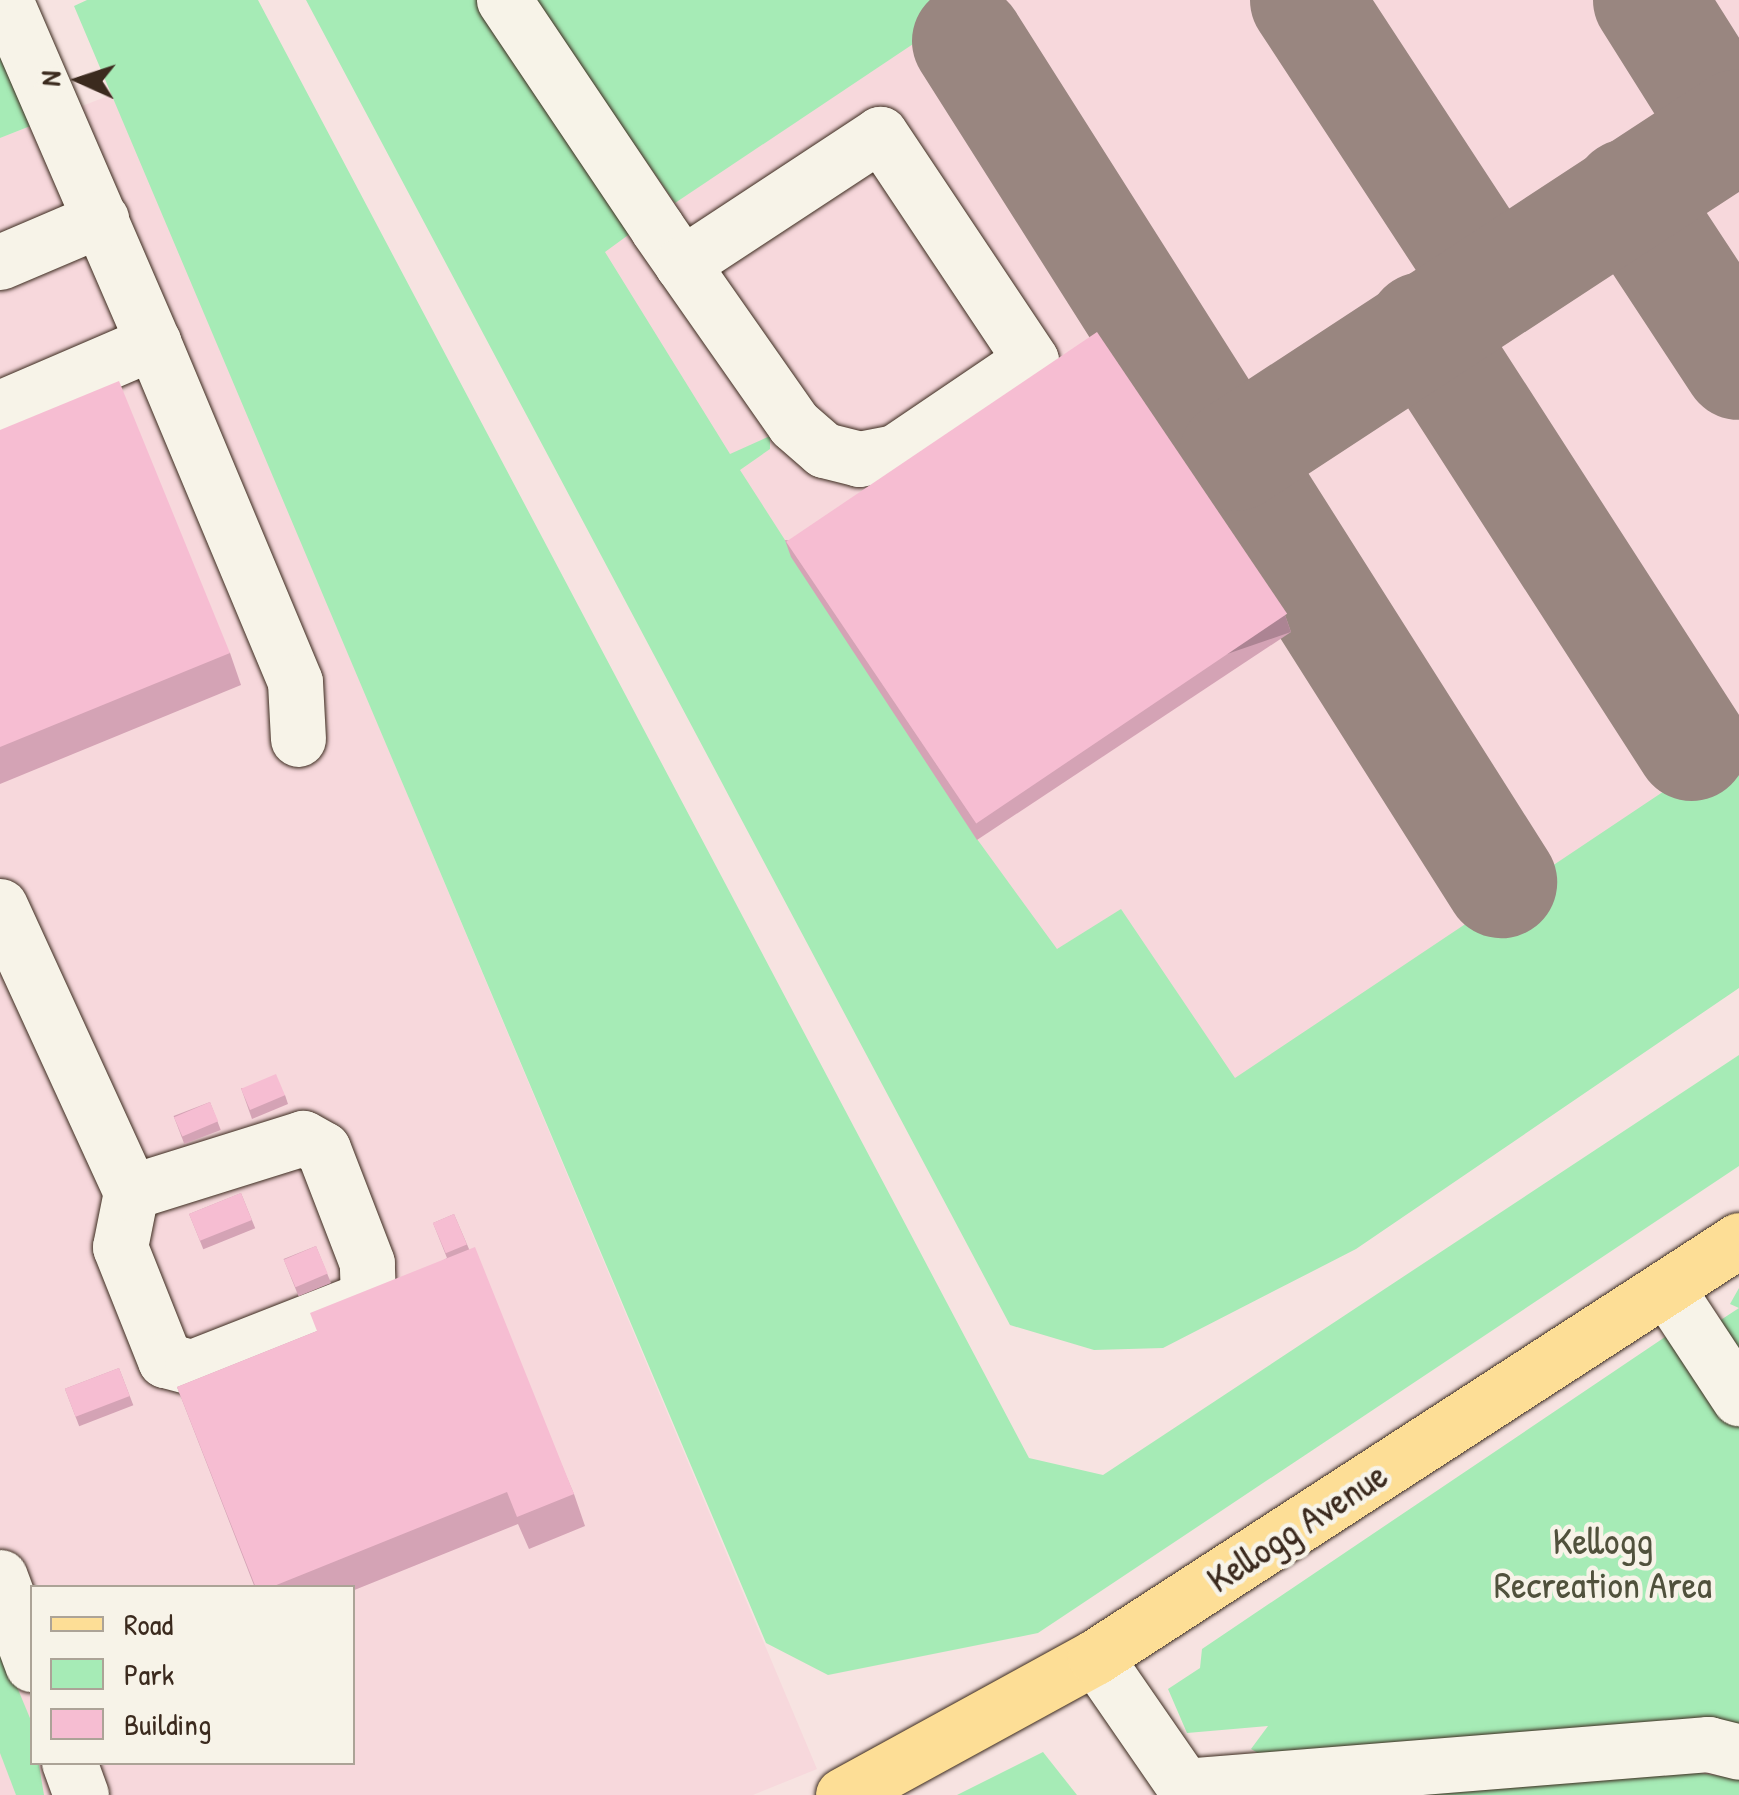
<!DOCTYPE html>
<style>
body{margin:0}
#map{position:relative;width:1739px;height:1795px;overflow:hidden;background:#f7e3e1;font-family:"Patrick Hand",sans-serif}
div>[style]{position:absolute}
.built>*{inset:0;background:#f7d8dc}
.green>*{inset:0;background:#a6ebb6}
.taxiway>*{height:112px;margin:-56px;padding:0 56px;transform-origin:56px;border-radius:56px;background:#998680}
.roads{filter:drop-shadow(0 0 2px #3b2a1e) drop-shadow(0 0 2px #3b2a1e)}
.minor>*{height:55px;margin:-27.5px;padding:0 27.5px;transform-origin:27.5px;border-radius:27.5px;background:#f7f3e8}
.major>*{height:55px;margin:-27.5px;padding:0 27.5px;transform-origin:27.5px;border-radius:27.5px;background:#fdde96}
.wall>*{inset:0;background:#d4a3b5;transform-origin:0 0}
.shaded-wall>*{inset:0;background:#ac8493;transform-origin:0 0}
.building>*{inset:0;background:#f6bdd2;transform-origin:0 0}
span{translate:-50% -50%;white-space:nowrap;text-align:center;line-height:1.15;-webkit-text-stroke:9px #f7f3e8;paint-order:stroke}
.street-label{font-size:38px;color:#3b2a1e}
.park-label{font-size:38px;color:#50513c}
.legend{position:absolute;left:30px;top:1585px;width:325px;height:180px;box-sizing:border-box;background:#f7f3e8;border:2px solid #aca397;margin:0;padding:12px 18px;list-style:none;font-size:30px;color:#3b2a1e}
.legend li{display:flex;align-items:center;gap:20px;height:50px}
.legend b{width:50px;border:2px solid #aca397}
.north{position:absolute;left:30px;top:30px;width:100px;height:100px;-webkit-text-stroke:8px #f7f3e8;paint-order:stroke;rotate:273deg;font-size:28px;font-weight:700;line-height:40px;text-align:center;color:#3b2a1e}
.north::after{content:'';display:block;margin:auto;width:35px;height:45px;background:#3b2a1e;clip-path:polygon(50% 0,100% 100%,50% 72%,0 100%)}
</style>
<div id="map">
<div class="built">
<i style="clip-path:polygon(420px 0,1739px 0,1739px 789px,1148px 1183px)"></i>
<i style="clip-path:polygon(evenodd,113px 94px,817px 1769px,753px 1795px,0 1795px,0 138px,113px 94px,32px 1588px,352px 1588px,352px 1762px,32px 1762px,32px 1588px)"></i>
</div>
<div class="green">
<i style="clip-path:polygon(87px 0,258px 0,1029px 1458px,1103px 1475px,1739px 1055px,1739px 1166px,1038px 1633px,828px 1675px,766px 1643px,74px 6px)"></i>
<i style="clip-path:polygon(306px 0,478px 0,631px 233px,605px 252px,730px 454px,770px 436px,770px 449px,740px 470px,977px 839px,1057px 949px,1121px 909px,1235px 1078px,1739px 741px,1739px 988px,1356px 1249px,1163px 1348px,1094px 1350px,1010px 1325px)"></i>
<i style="clip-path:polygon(534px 0,941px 0,952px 18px,675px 203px)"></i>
<i style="clip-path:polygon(0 45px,38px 123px,0 138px)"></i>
<i style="clip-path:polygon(1739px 1288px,1739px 1735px,1267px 1758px,1251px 1749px,1268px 1726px,1187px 1733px,1168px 1689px,1200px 1668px,1202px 1649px,1668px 1335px,1684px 1344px,1739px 1308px,1730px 1304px)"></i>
<i style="clip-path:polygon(0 1646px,32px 1723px,44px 1795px,16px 1795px,0 1753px)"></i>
<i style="clip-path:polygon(1043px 1752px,1077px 1795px,957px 1795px)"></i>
<i style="clip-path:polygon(1687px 1771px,1739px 1779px,1739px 1795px,1388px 1795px)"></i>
</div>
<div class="taxiway">
<i style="left:1306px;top:0;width:338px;rotate:56.8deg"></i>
<i style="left:1649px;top:0;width:154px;rotate:57.8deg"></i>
<i style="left:968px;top:41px;width:996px;rotate:57.63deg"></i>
<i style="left:1628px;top:195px;width:202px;rotate:56.7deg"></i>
<i style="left:1423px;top:328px;width:496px;rotate:57.2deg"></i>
<i style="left:1235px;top:455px;width:602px;rotate:-33.22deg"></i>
</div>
<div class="roads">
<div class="minor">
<i style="left:5px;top:0;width:373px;rotate:66.6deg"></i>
<i style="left:504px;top:0;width:275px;rotate:56.1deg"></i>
<i style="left:657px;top:228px;width:44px;rotate:55.2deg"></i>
<i style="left:682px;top:264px;width:195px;rotate:55deg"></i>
<i style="left:794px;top:424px;width:40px;rotate:41deg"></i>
<i style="left:824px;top:450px;width:36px;rotate:14deg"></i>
<i style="left:859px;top:459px;width:37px;rotate:-11deg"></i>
<i style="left:895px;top:452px;width:164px;rotate:-34.1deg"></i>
<i style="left:1031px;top:360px;width:272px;rotate:-123.7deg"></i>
<i style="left:880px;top:134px;width:237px;rotate:146.7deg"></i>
<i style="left:0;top:262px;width:110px;rotate:-23.1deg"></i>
<i style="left:0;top:408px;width:167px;rotate:-23.3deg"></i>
<i style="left:153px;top:342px;width:368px;rotate:67.3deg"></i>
<i style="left:295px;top:682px;width:57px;rotate:87deg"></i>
<i style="left:0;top:906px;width:315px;rotate:65.4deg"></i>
<i style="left:131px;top:1192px;width:56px;rotate:101.3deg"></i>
<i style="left:120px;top:1247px;width:122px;rotate:68.3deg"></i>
<i style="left:165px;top:1360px;width:28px;rotate:15deg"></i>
<i style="left:192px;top:1367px;width:189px;rotate:-21.4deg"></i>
<i style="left:368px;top:1298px;width:35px;rotate:-92deg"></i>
<i style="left:367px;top:1263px;width:122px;rotate:-111.1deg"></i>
<i style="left:323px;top:1149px;width:23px;rotate:-151deg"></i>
<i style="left:303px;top:1138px;width:180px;rotate:162.6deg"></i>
<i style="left:1667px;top:1289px;width:131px;rotate:56.6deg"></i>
<i style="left:0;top:1577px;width:93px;rotate:69.8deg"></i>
<i style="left:1095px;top:1657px;width:157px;rotate:55.4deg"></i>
<i style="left:1184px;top:1786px;width:526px;rotate:-4.58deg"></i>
<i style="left:1708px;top:1744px;width:32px;rotate:14deg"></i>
<i style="left:69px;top:1762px;width:35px;rotate:70deg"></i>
</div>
<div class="major">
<i style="left:843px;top:1795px;width:287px;rotate:-28.7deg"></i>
<i style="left:1095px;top:1657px;width:767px;rotate:-32.92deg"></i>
</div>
</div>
<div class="wall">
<i style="clip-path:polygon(0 430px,230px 653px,241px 685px,0 784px)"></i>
<i style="clip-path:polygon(785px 540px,1285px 615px,1291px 632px,977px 840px,791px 557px)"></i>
<i style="clip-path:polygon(241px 1088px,285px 1095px,288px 1104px,252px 1119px)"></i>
<i style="left:210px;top:1102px;width:30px;height:39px;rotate:69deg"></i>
<i style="left:241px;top:1193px;width:38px;height:56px;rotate:68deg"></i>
<i style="clip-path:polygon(454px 1214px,574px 1494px,585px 1526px,529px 1549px,518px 1524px,352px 1591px,352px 1588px,255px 1588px,177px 1387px,317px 1331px,447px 1258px,433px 1223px)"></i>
<i style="left:316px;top:1246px;width:40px;height:35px;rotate:68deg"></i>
<i style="left:119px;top:1368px;width:40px;height:58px;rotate:69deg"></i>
</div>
<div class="shaded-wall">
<i style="left:1285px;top:615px;width:18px;height:377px;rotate:71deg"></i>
</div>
<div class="building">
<i style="left:1097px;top:332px;width:340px;height:375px;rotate:56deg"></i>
<i style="clip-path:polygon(119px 381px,230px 653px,0 747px,0 430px)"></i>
<i style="left:276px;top:1074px;width:23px;height:38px;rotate:67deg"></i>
<i style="left:210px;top:1102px;width:21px;height:39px;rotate:67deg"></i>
<i style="left:241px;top:1193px;width:29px;height:56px;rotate:68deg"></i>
<i style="left:454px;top:1214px;width:33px;height:23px;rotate:67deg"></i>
<i style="left:316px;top:1246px;width:30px;height:35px;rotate:67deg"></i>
<i style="clip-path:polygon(475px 1247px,574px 1494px,517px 1517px,507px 1492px,269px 1588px,256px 1588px,177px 1387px,317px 1331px,310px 1313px)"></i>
<i style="left:119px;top:1368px;width:30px;height:58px;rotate:69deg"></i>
</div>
<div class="street-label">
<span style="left:1297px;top:1527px;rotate:-33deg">Kellogg Avenue</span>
</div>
<div class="park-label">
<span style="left:1603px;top:1563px">Kellogg<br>Recreation Area</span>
</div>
<ul class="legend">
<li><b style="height:12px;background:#fdde96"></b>Road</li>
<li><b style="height:28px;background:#a6ebb6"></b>Park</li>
<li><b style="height:28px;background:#f6bdd2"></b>Building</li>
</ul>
<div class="north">N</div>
</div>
